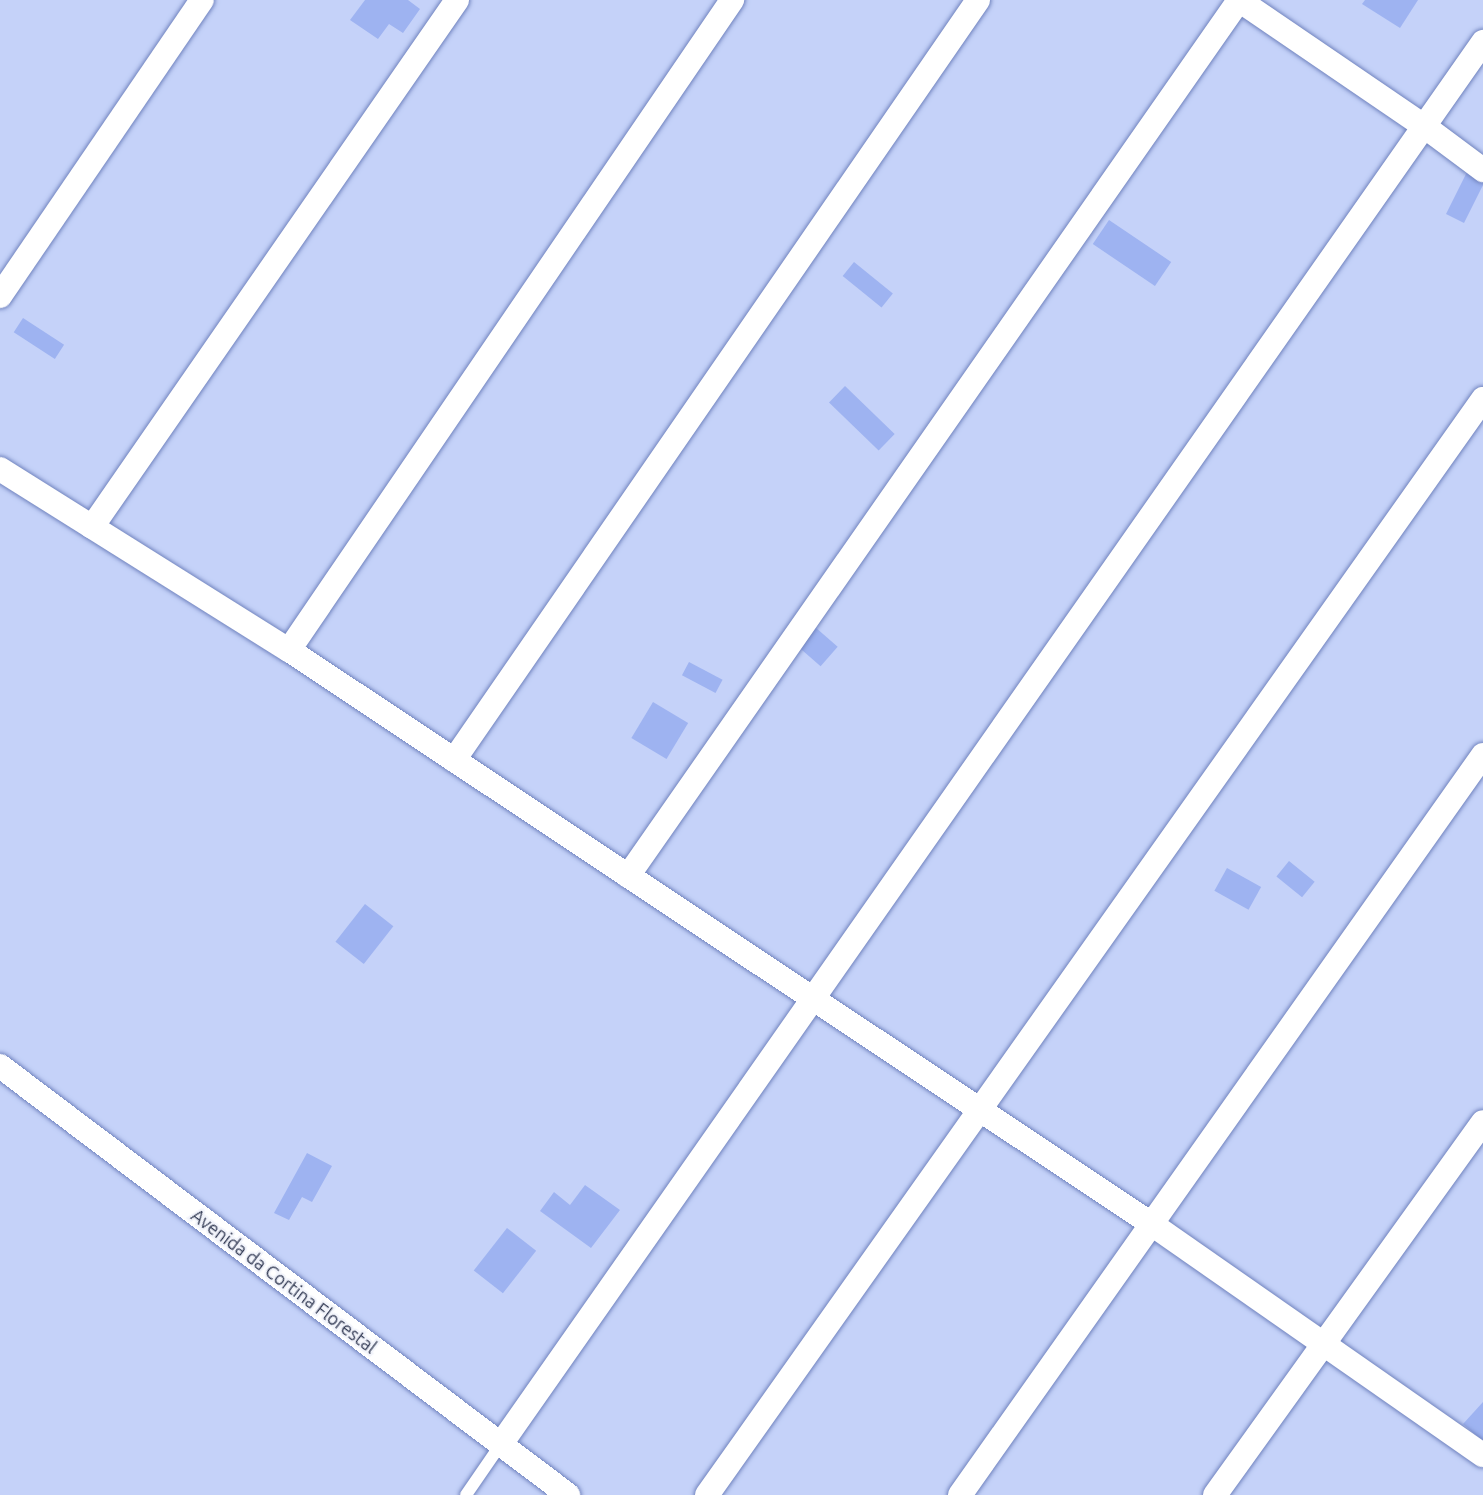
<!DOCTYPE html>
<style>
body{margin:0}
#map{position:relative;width:1483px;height:1495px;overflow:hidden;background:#c5d2f9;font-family:Ubuntu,sans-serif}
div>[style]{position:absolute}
.building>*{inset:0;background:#9eb3f1;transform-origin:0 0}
.roads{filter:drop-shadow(0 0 2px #7083be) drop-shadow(0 0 2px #7083be)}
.service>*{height:12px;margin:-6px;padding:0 6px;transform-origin:6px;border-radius:6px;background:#fff}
.minor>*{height:24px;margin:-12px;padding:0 12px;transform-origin:12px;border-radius:12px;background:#fff}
span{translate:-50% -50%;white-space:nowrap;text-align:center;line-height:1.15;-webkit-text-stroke:4.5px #f2f4fb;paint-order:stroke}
.street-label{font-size:18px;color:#2f3751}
</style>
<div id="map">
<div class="building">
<i style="clip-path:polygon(365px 0,408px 0,420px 9px,403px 33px,389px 24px,378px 39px,350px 20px)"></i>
<i style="clip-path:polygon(1365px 0,1418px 0,1400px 28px,1362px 4px)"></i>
<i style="clip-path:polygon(1468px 170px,1483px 178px,1483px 185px,1464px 223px,1446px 214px)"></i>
<i style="left:1109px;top:220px;width:75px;height:29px;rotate:34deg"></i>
<i style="left:854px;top:262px;width:50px;height:18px;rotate:39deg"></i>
<i style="left:23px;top:318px;width:49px;height:17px;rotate:33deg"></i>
<i style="left:845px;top:386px;width:69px;height:23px;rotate:44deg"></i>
<i style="left:815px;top:627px;width:30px;height:26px;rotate:41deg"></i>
<i style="left:689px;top:662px;width:38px;height:15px;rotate:28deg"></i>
<i style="left:653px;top:702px;width:41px;height:42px;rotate:31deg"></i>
<i style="left:1289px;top:861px;width:33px;height:20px;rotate:39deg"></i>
<i style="left:1227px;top:868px;width:39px;height:26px;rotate:29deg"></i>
<i style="left:365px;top:904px;width:36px;height:48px;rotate:38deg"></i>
<i style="clip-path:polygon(307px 1153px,332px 1166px,312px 1202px,302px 1197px,289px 1220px,274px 1213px)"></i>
<i style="clip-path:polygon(585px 1185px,620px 1210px,591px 1248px,540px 1211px,554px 1192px,570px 1205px)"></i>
<i style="left:507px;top:1228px;width:37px;height:54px;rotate:38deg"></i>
<i style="clip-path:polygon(1483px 1402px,1483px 1441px,1463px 1424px)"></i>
</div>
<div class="roads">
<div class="service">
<i style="left:466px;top:1495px;width:62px;rotate:-55.5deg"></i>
</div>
<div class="minor">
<i style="left:1239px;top:0;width:224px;rotate:34.3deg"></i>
<i style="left:1424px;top:126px;width:74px;rotate:36.7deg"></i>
<i style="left:0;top:296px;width:358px;rotate:-55.7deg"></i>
<i style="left:0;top:469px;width:341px;rotate:32.1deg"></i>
<i style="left:289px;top:650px;width:1038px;rotate:33.64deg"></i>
<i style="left:1153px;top:1225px;width:402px;rotate:34.9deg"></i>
<i style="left:92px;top:527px;width:641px;rotate:-55.29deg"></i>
<i style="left:289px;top:650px;width:787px;rotate:-55.72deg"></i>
<i style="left:454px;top:760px;width:923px;rotate:-55.41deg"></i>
<i style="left:628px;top:876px;width:1068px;rotate:-55.1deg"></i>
<i style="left:0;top:1066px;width:712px;rotate:37.06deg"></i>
<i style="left:501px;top:1444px;width:1712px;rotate:-54.99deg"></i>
<i style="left:707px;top:1495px;width:1343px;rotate:-54.7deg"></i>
<i style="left:960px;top:1495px;width:906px;rotate:-54.75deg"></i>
<i style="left:1215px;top:1495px;width:459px;rotate:-54.3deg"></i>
</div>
</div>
<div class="street-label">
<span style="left:284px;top:1281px;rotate:37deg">Avenida da Cortina Florestal</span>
</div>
</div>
